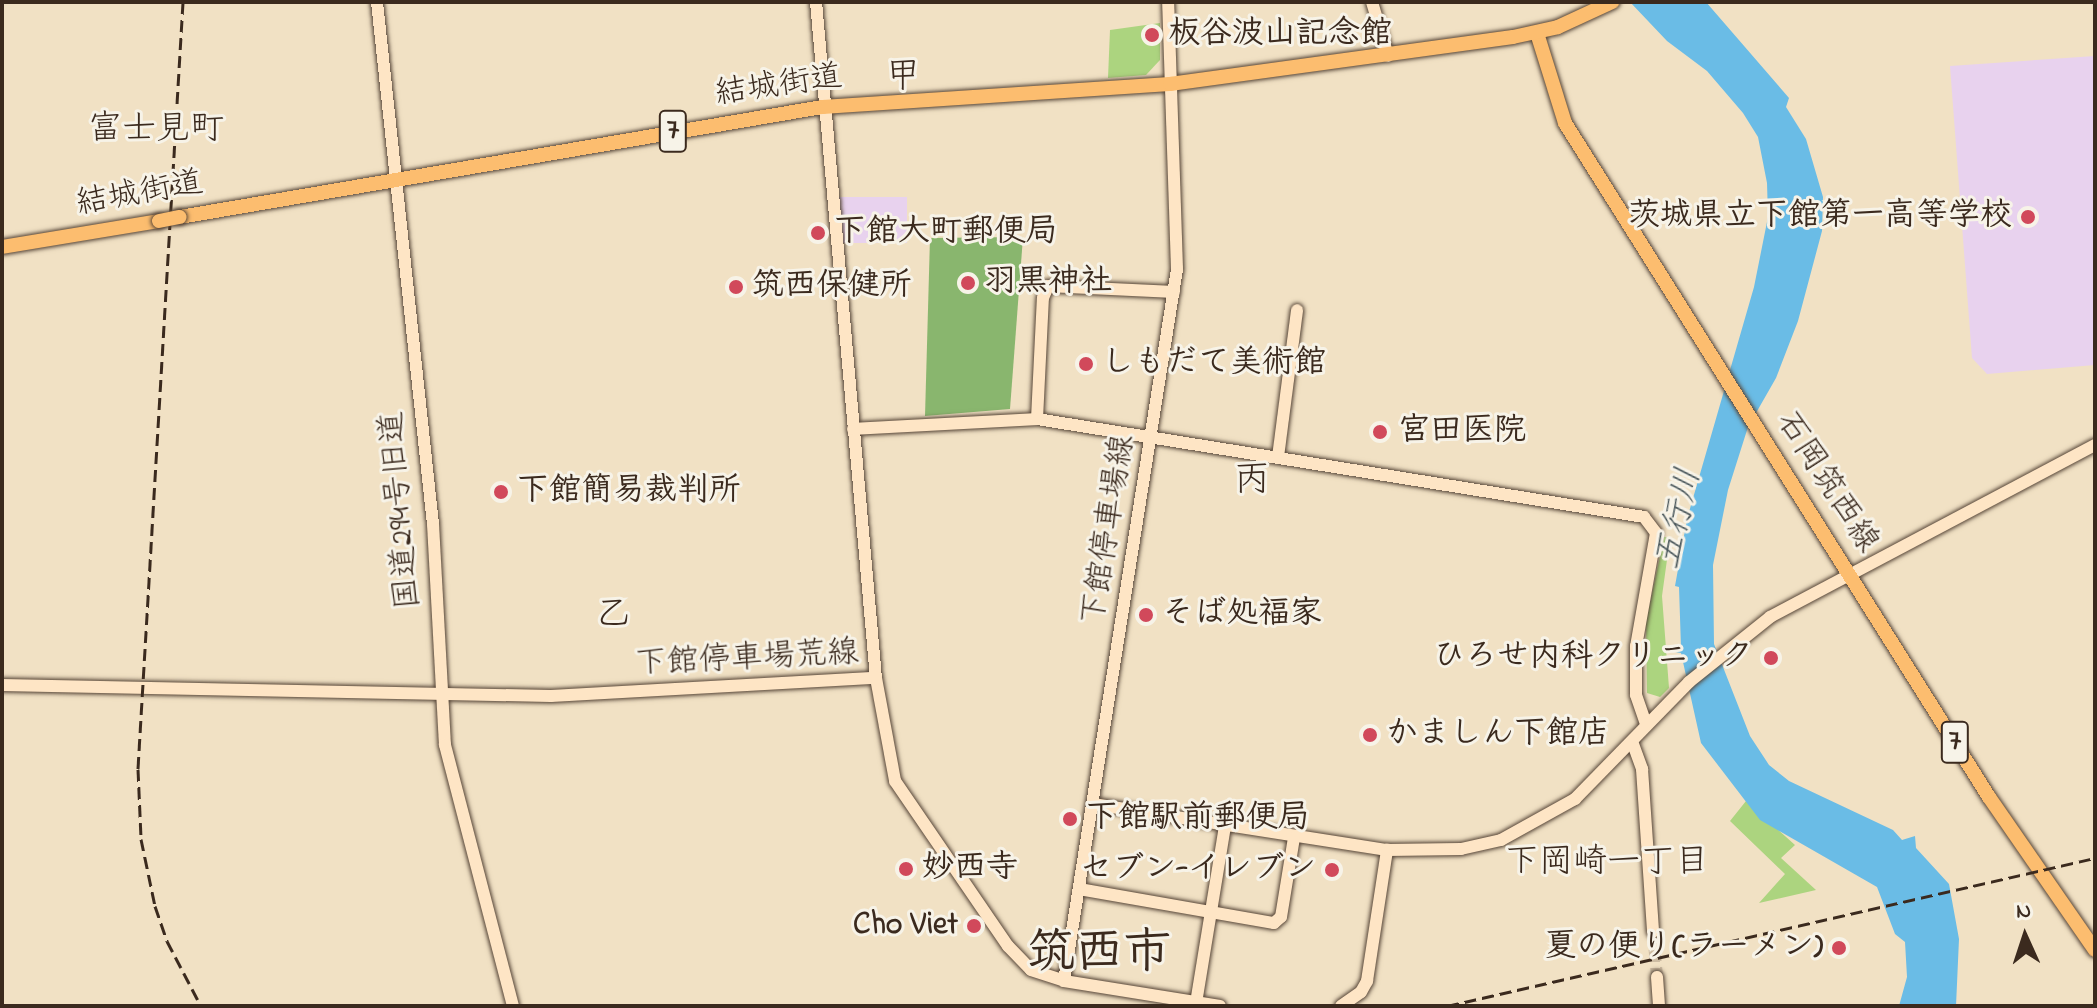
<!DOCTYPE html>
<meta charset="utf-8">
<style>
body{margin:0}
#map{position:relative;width:2097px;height:1008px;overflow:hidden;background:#f1e1c4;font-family:"Indie Flower","Klee One",sans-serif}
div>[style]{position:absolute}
.built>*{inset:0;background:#e8d2ee;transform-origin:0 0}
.green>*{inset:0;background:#acd47f}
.forest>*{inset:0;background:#89b66e}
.water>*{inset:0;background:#6abce6}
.secondary-tunnel>*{height:12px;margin-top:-6px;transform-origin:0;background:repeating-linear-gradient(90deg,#cdbca3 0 12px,transparent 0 18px)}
.roads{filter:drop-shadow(0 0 2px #564537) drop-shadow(0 0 2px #564537)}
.secondary>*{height:12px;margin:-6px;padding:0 6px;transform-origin:6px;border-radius:6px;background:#fee5c5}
.primary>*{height:14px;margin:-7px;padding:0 7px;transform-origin:7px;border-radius:7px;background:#fcbd6f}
.rail>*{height:3px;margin-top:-1.5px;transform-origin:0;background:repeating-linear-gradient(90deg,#3b2a1e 0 12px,transparent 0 18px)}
.bridges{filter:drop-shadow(0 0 2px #564537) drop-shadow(0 0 2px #564537)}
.primary-bridge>*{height:14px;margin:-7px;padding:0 7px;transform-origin:7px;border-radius:7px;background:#fcbd6f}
.dots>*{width:22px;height:22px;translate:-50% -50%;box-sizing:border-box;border:4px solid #f7f3e8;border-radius:50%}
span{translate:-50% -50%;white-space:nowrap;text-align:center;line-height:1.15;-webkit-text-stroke:6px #f7f3e8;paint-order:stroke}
.shield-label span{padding:2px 6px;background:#f7f3e8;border:2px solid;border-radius:6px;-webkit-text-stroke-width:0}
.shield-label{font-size:30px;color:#3b2a1e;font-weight:700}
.poi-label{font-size:32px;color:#3b2a1e;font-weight:700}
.left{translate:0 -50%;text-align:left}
.right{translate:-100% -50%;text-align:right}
.street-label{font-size:32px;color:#3b2a1e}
.neighbourhood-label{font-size:34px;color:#3b2a1e}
.water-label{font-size:34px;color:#49565a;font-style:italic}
.quarter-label{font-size:36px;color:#3b2a1e}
.town-label{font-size:48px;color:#3b2a1e;font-weight:700}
.frame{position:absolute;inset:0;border:4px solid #3b2a1e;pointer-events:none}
.north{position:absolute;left:1985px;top:896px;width:80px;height:80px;-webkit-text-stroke:6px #f7f3e8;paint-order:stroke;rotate:357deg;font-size:22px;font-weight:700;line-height:32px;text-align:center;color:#3b2a1e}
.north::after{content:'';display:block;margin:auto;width:28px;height:36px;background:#3b2a1e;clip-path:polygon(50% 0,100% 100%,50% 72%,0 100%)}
</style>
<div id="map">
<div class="built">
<i style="clip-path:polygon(2095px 56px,2095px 365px,1987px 374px,1972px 358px,1950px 66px)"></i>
<i style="left:907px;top:197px;width:46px;height:68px;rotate:90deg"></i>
</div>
<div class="green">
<i style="clip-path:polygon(1160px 23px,1160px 60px,1146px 75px,1108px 78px,1110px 30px)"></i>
<i style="clip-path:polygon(1664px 537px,1670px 538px,1662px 596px,1669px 688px,1660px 697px,1647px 693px,1646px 622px)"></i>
<i style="clip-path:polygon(1746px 801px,1795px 845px,1781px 858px,1816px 890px,1759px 903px,1785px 874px,1730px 821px)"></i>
</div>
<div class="forest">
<i style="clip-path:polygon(1023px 237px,1010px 409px,925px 416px,930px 238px)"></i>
</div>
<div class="water">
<i style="clip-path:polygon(1630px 2px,1706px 2px,1789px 98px,1786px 107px,1806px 139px,1823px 197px,1822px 231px,1798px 321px,1776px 378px,1748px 427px,1728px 490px,1713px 565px,1714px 644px,1750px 736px,1769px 765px,1789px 781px,1893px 830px,1902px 840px,1915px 836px,1916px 848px,1949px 884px,1959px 939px,1956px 1006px,1899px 1006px,1907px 977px,1905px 942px,1895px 934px,1877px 887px,1760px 820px,1701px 743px,1681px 653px,1675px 652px,1681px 648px,1679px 587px,1675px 586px,1687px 519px,1754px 287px,1768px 217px,1767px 183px,1758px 137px,1743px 113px,1707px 71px,1667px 41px)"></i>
</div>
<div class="secondary-tunnel">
<i style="left:1653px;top:932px;width:45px;rotate:84.9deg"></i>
</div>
<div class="roads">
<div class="secondary">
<i style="left:377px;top:2px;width:525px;rotate:83.88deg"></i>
<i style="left:433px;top:524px;width:221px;rotate:86.9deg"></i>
<i style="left:445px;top:745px;width:270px;rotate:75.4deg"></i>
<i style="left:816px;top:2px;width:679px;rotate:84.93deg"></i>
<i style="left:876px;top:678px;width:105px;rotate:79.5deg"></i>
<i style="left:895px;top:781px;width:200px;rotate:55.6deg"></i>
<i style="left:1008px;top:946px;width:33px;rotate:46deg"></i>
<i style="left:1031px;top:970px;width:35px;rotate:18deg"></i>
<i style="left:1064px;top:981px;width:158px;rotate:9.1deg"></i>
<i style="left:1372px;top:2px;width:56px;rotate:73.5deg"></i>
<i style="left:1037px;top:419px;width:121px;rotate:-87.2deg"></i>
<i style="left:1043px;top:298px;width:13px;rotate:-67deg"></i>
<i style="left:1048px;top:286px;width:126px;rotate:2.7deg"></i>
<i style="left:853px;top:429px;width:184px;rotate:-3.1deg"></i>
<i style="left:1037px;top:419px;width:615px;rotate:9.17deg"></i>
<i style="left:1644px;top:517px;width:20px;rotate:53deg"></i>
<i style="left:1656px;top:533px;width:115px;rotate:100deg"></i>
<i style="left:1636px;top:646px;width:49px;rotate:90deg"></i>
<i style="left:1636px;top:695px;width:31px;rotate:71deg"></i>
<i style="left:1278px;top:457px;width:148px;rotate:-82.6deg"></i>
<i style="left:2px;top:685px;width:549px;rotate:1.15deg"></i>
<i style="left:551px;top:696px;width:325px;rotate:-3.2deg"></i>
<i style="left:1633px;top:744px;width:27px;rotate:70deg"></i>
<i style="left:1642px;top:769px;width:163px;rotate:86.1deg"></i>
<i style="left:1093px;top:804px;width:298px;rotate:8.9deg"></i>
<i style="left:1387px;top:850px;width:74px;rotate:-0.8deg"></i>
<i style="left:1461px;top:849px;width:41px;rotate:-12.7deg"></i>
<i style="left:1501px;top:840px;width:85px;rotate:-29deg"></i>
<i style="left:1575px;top:799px;width:163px;rotate:-45.7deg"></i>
<i style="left:1689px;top:682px;width:104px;rotate:-38.7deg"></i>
<i style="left:1770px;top:617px;width:368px;rotate:-27.9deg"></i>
<i style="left:1079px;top:889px;width:198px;rotate:9.9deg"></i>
<i style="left:1274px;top:923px;width:9px;rotate:-41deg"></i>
<i style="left:1281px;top:917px;width:80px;rotate:-80.7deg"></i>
<i style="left:1657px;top:977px;width:29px;rotate:86deg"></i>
<i style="left:1064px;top:981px;width:721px;rotate:-80.98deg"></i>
<i style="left:1177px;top:269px;width:267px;rotate:-91.9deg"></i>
<i style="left:1196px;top:1003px;width:179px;rotate:-80.7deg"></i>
<i style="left:1341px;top:1006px;width:24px;rotate:-35deg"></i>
<i style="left:1361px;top:992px;width:13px;rotate:-61deg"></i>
<i style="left:1367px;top:981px;width:133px;rotate:-81.3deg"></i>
</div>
<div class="primary">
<i style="left:1537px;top:33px;width:94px;rotate:72.7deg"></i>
<i style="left:1565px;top:123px;width:796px;rotate:57.83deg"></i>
<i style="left:1989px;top:797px;width:186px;rotate:55.3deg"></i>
<i style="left:180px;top:217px;width:651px;rotate:-9.72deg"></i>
<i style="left:822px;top:107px;width:349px;rotate:-3.8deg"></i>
<i style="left:1170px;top:84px;width:346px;rotate:-7.8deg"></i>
<i style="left:1513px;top:37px;width:46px;rotate:-12.5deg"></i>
<i style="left:1558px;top:27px;width:60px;rotate:-24.8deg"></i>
<i style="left:2px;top:247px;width:159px;rotate:-9.4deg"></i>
</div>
</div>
<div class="rail">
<i style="left:183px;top:2px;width:768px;rotate:93.36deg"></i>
<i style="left:138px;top:769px;width:70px;rotate:87.5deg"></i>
<i style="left:141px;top:839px;width:68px;rotate:78.2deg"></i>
<i style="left:155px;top:906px;width:37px;rotate:71deg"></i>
<i style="left:167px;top:941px;width:73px;rotate:62.4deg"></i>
<i style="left:1447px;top:1006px;width:665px;rotate:-12.87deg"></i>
</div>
<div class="bridges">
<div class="primary-bridge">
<i style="left:159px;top:221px;width:21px;rotate:-11deg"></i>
</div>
</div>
<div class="dots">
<i style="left:1152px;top:35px;background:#d1495b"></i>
<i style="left:2028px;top:217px;background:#d1495b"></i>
<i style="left:818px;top:233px;background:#d1495b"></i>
<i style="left:968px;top:283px;background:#d1495b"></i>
<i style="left:736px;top:287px;background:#d1495b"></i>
<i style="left:1086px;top:364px;background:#d1495b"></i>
<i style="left:1380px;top:432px;background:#d1495b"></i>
<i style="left:501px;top:492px;background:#d1495b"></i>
<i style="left:1146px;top:615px;background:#d1495b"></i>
<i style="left:1771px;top:658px;background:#d1495b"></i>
<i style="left:1370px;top:735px;background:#d1495b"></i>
<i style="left:1070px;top:819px;background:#d1495b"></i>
<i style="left:906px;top:869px;background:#d1495b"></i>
<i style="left:1332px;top:870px;background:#d1495b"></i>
<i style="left:974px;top:926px;background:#d1495b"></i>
<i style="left:1839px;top:948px;background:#d1495b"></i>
</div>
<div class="shield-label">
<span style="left:673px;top:131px">7</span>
<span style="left:1955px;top:742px">7</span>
</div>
<div class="poi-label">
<span class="left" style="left:1168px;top:35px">板谷波山記念館</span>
<span class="right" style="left:2012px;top:217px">茨城県立下館第一高等学校</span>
<span class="left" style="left:834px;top:233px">下館大町郵便局</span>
<span class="left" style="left:984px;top:283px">羽黒神社</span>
<span class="left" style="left:752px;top:287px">筑西保健所</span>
<span class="left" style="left:1102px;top:364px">しもだて美術館</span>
<span class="left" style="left:1398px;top:432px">宮田医院</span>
<span class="left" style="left:517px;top:492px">下館簡易裁判所</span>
<span class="left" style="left:1162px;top:615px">そば処福家</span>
<span class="right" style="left:1753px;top:658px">ひろせ内科クリニック</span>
<span class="left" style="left:1386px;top:735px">かましん下館店</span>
<span class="left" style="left:1086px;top:819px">下館駅前郵便局</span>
<span class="left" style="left:922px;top:869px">妙西寺</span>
<span class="right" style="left:1316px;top:870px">セブン-イレブン</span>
<span class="right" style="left:958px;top:926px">Cho Viet</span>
<span class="right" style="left:1823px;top:948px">夏の便り(ラーメン)</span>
</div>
<div class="street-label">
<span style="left:779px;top:87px;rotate:-8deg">結城街道</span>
<span style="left:140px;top:195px;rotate:-10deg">結城街道</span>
<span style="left:1826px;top:483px;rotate:57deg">石岡筑西線</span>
<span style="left:402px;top:510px;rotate:-95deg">国道294号旧道</span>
<span style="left:1110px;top:530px;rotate:-81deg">下館停車場線</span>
<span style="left:747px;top:660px;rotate:-3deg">下館停車場荒線</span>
</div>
<div class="neighbourhood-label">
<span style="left:156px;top:131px">富士見町</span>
<span style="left:1607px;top:864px">下岡崎一丁目</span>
</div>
<div class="water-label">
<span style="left:1680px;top:519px;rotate:-77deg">五行川</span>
</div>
<div class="quarter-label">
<span style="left:903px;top:79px">甲</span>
<span style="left:1252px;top:482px">丙</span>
<span style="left:613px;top:616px">乙</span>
</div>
<div class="town-label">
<span style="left:1099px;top:955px">筑西市</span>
</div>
<div class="frame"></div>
<div class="north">N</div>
</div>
